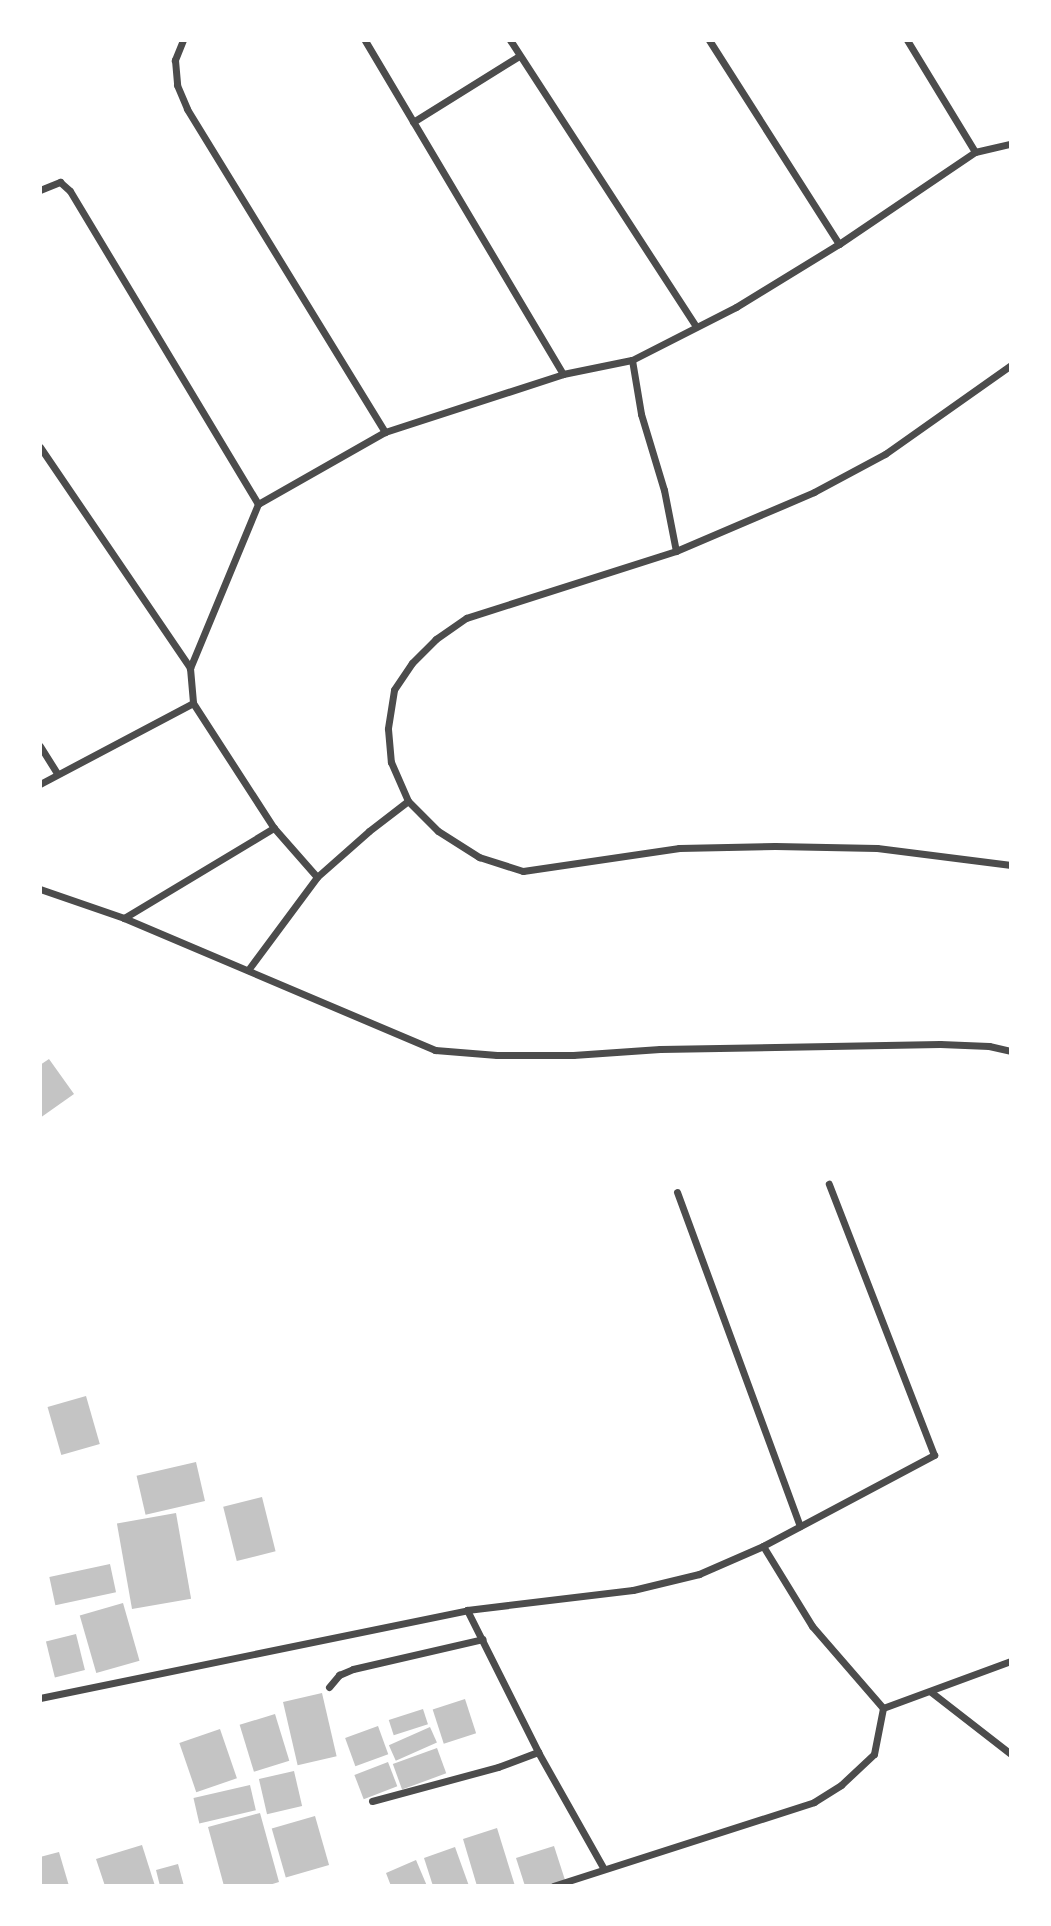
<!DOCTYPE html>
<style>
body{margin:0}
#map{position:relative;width:1051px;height:1926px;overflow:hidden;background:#fff;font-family:Spectral,serif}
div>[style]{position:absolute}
.building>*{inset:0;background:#c4c4c4;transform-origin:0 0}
.minor>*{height:7px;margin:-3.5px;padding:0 3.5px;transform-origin:3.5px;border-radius:3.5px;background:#4c4c4c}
span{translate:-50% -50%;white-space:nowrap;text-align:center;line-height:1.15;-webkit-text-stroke:5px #fff;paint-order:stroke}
.frame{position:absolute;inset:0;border:42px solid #fff;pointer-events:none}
</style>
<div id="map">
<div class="building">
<i style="clip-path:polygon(49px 1059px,74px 1094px,40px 1118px,40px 1065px)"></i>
<i style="left:86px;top:1396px;width:50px;height:40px;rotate:74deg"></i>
<i style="left:196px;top:1462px;width:40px;height:61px;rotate:77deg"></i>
<i style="left:262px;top:1497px;width:56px;height:40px;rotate:76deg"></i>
<i style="left:176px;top:1513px;width:87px;height:60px;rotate:80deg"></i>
<i style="left:110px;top:1564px;width:29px;height:62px;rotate:78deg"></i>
<i style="left:123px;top:1603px;width:60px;height:45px;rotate:74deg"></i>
<i style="left:76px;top:1634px;width:37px;height:31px;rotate:76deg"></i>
<i style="left:322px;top:1693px;width:65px;height:40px;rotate:77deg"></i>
<i style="left:465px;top:1699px;width:36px;height:34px;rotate:72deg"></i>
<i style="left:423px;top:1709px;width:16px;height:36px;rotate:72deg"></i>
<i style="left:275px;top:1714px;width:49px;height:37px;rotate:73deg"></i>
<i style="left:378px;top:1726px;width:30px;height:35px;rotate:70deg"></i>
<i style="left:430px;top:1727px;width:17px;height:45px;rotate:66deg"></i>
<i style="left:220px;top:1729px;width:52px;height:43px;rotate:71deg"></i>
<i style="left:437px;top:1748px;width:27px;height:47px;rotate:70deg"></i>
<i style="left:388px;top:1762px;width:26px;height:36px;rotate:69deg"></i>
<i style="left:294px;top:1771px;width:36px;height:36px;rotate:77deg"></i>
<i style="left:250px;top:1785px;width:26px;height:58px;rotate:77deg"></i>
<i style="clip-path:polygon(260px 1813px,279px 1882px,266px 1886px,224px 1886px,208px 1827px)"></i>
<i style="left:315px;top:1816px;width:51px;height:45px;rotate:74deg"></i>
<i style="clip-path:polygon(497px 1828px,515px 1886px,477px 1886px,463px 1839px)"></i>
<i style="clip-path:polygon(142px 1845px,155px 1886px,105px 1886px,96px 1859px)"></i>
<i style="clip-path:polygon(554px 1846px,565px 1880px,548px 1886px,525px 1886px,516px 1858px)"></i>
<i style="clip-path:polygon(455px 1847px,469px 1886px,433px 1886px,424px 1858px)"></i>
<i style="clip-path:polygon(59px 1852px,69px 1886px,40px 1886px,40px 1857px)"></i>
<i style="clip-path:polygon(416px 1860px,427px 1886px,391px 1886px,386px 1873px)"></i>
<i style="clip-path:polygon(178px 1864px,184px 1886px,160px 1886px,156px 1870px)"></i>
</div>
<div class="minor">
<i style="left:183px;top:40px;width:22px;rotate:112deg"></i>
<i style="left:175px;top:60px;width:25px;rotate:85deg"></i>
<i style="left:177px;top:85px;width:26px;rotate:67deg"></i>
<i style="left:187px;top:109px;width:379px;rotate:58.5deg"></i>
<i style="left:510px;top:40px;width:340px;rotate:57deg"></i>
<i style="left:709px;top:40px;width:242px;rotate:57.5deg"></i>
<i style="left:907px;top:40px;width:131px;rotate:58.7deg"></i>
<i style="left:975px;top:152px;width:37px;rotate:-13deg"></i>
<i style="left:413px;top:122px;width:125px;rotate:-31.9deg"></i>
<i style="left:40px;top:190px;width:22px;rotate:-22deg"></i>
<i style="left:60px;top:182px;width:13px;rotate:42deg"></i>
<i style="left:70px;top:191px;width:365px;rotate:59deg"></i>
<i style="left:258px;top:504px;width:178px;rotate:112.5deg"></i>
<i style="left:632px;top:360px;width:117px;rotate:-27deg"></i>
<i style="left:736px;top:307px;width:121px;rotate:-31.5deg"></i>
<i style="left:839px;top:244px;width:164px;rotate:-34.1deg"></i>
<i style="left:563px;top:374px;width:70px;rotate:-11.5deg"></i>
<i style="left:632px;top:360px;width:55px;rotate:80.5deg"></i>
<i style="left:641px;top:414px;width:79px;rotate:73.2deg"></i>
<i style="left:664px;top:490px;width:62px;rotate:78.9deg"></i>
<i style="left:676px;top:551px;width:220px;rotate:162.3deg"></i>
<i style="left:466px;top:618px;width:37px;rotate:145deg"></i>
<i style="left:436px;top:639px;width:34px;rotate:135deg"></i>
<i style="left:412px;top:663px;width:32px;rotate:124deg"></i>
<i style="left:394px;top:690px;width:39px;rotate:99deg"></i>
<i style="left:388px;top:729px;width:33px;rotate:85deg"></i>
<i style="left:391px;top:762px;width:43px;rotate:66.4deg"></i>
<i style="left:408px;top:801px;width:42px;rotate:45deg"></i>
<i style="left:438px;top:831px;width:49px;rotate:32.4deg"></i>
<i style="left:479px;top:857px;width:46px;rotate:17.7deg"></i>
<i style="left:523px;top:871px;width:158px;rotate:-8.4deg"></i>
<i style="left:679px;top:848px;width:96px;rotate:-1.2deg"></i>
<i style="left:775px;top:846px;width:102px;rotate:1.1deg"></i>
<i style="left:877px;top:848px;width:135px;rotate:7.2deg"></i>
<i style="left:40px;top:447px;width:267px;rotate:55.8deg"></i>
<i style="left:190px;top:668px;width:35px;rotate:85deg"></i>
<i style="left:193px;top:703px;width:149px;rotate:57.1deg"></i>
<i style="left:274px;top:828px;width:65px;rotate:48.7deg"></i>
<i style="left:258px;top:504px;width:146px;rotate:-29.6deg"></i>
<i style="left:385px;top:432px;width:187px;rotate:-18deg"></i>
<i style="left:563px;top:374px;width:388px;rotate:-120.7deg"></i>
<i style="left:676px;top:551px;width:150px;rotate:-23.1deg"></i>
<i style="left:814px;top:492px;width:81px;rotate:-28.2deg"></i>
<i style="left:885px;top:454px;width:154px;rotate:-35.2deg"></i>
<i style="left:40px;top:746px;width:32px;rotate:58deg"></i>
<i style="left:40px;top:784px;width:173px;rotate:-27.9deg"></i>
<i style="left:40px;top:889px;width:89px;rotate:19deg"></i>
<i style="left:124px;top:918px;width:338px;rotate:23deg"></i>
<i style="left:435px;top:1050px;width:62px;rotate:4.6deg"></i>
<i style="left:497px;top:1055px;width:76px"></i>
<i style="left:573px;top:1055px;width:87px;rotate:-3.9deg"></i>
<i style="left:660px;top:1049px;width:280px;rotate:-1deg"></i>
<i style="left:940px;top:1044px;width:49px;rotate:2.3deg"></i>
<i style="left:989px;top:1046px;width:23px;rotate:13deg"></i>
<i style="left:124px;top:918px;width:175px;rotate:-31deg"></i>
<i style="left:248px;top:970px;width:116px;rotate:-53.4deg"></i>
<i style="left:317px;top:877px;width:69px;rotate:-41.5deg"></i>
<i style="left:369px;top:831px;width:49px;rotate:-37.6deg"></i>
<i style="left:677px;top:1192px;width:356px;rotate:69.8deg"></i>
<i style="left:763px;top:1546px;width:94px;rotate:58.5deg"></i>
<i style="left:812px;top:1626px;width:108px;rotate:49.1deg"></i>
<i style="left:467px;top:1610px;width:159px;rotate:63.4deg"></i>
<i style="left:538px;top:1752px;width:134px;rotate:60.6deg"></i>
<i style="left:329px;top:1687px;width:16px;rotate:-50deg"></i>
<i style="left:339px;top:1675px;width:15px;rotate:-23deg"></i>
<i style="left:353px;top:1669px;width:133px;rotate:-13deg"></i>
<i style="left:931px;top:1692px;width:101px;rotate:37.8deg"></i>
<i style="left:40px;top:1698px;width:436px;rotate:-11.6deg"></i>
<i style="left:467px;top:1610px;width:167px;rotate:-6.9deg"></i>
<i style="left:633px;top:1590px;width:68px;rotate:-13.6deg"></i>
<i style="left:699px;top:1574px;width:70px;rotate:-23.6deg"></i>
<i style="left:763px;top:1546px;width:194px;rotate:-28deg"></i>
<i style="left:934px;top:1455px;width:291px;rotate:-111.2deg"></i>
<i style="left:372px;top:1801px;width:131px;rotate:-15.1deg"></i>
<i style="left:498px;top:1767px;width:43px;rotate:-20.6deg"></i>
<i style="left:553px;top:1886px;width:274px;rotate:-17.8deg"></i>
<i style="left:814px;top:1802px;width:32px;rotate:-32deg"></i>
<i style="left:841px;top:1785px;width:45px;rotate:-43.2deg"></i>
<i style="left:874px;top:1754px;width:47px;rotate:-78.9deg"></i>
<i style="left:883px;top:1708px;width:136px;rotate:-20.2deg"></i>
</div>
<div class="frame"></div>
</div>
